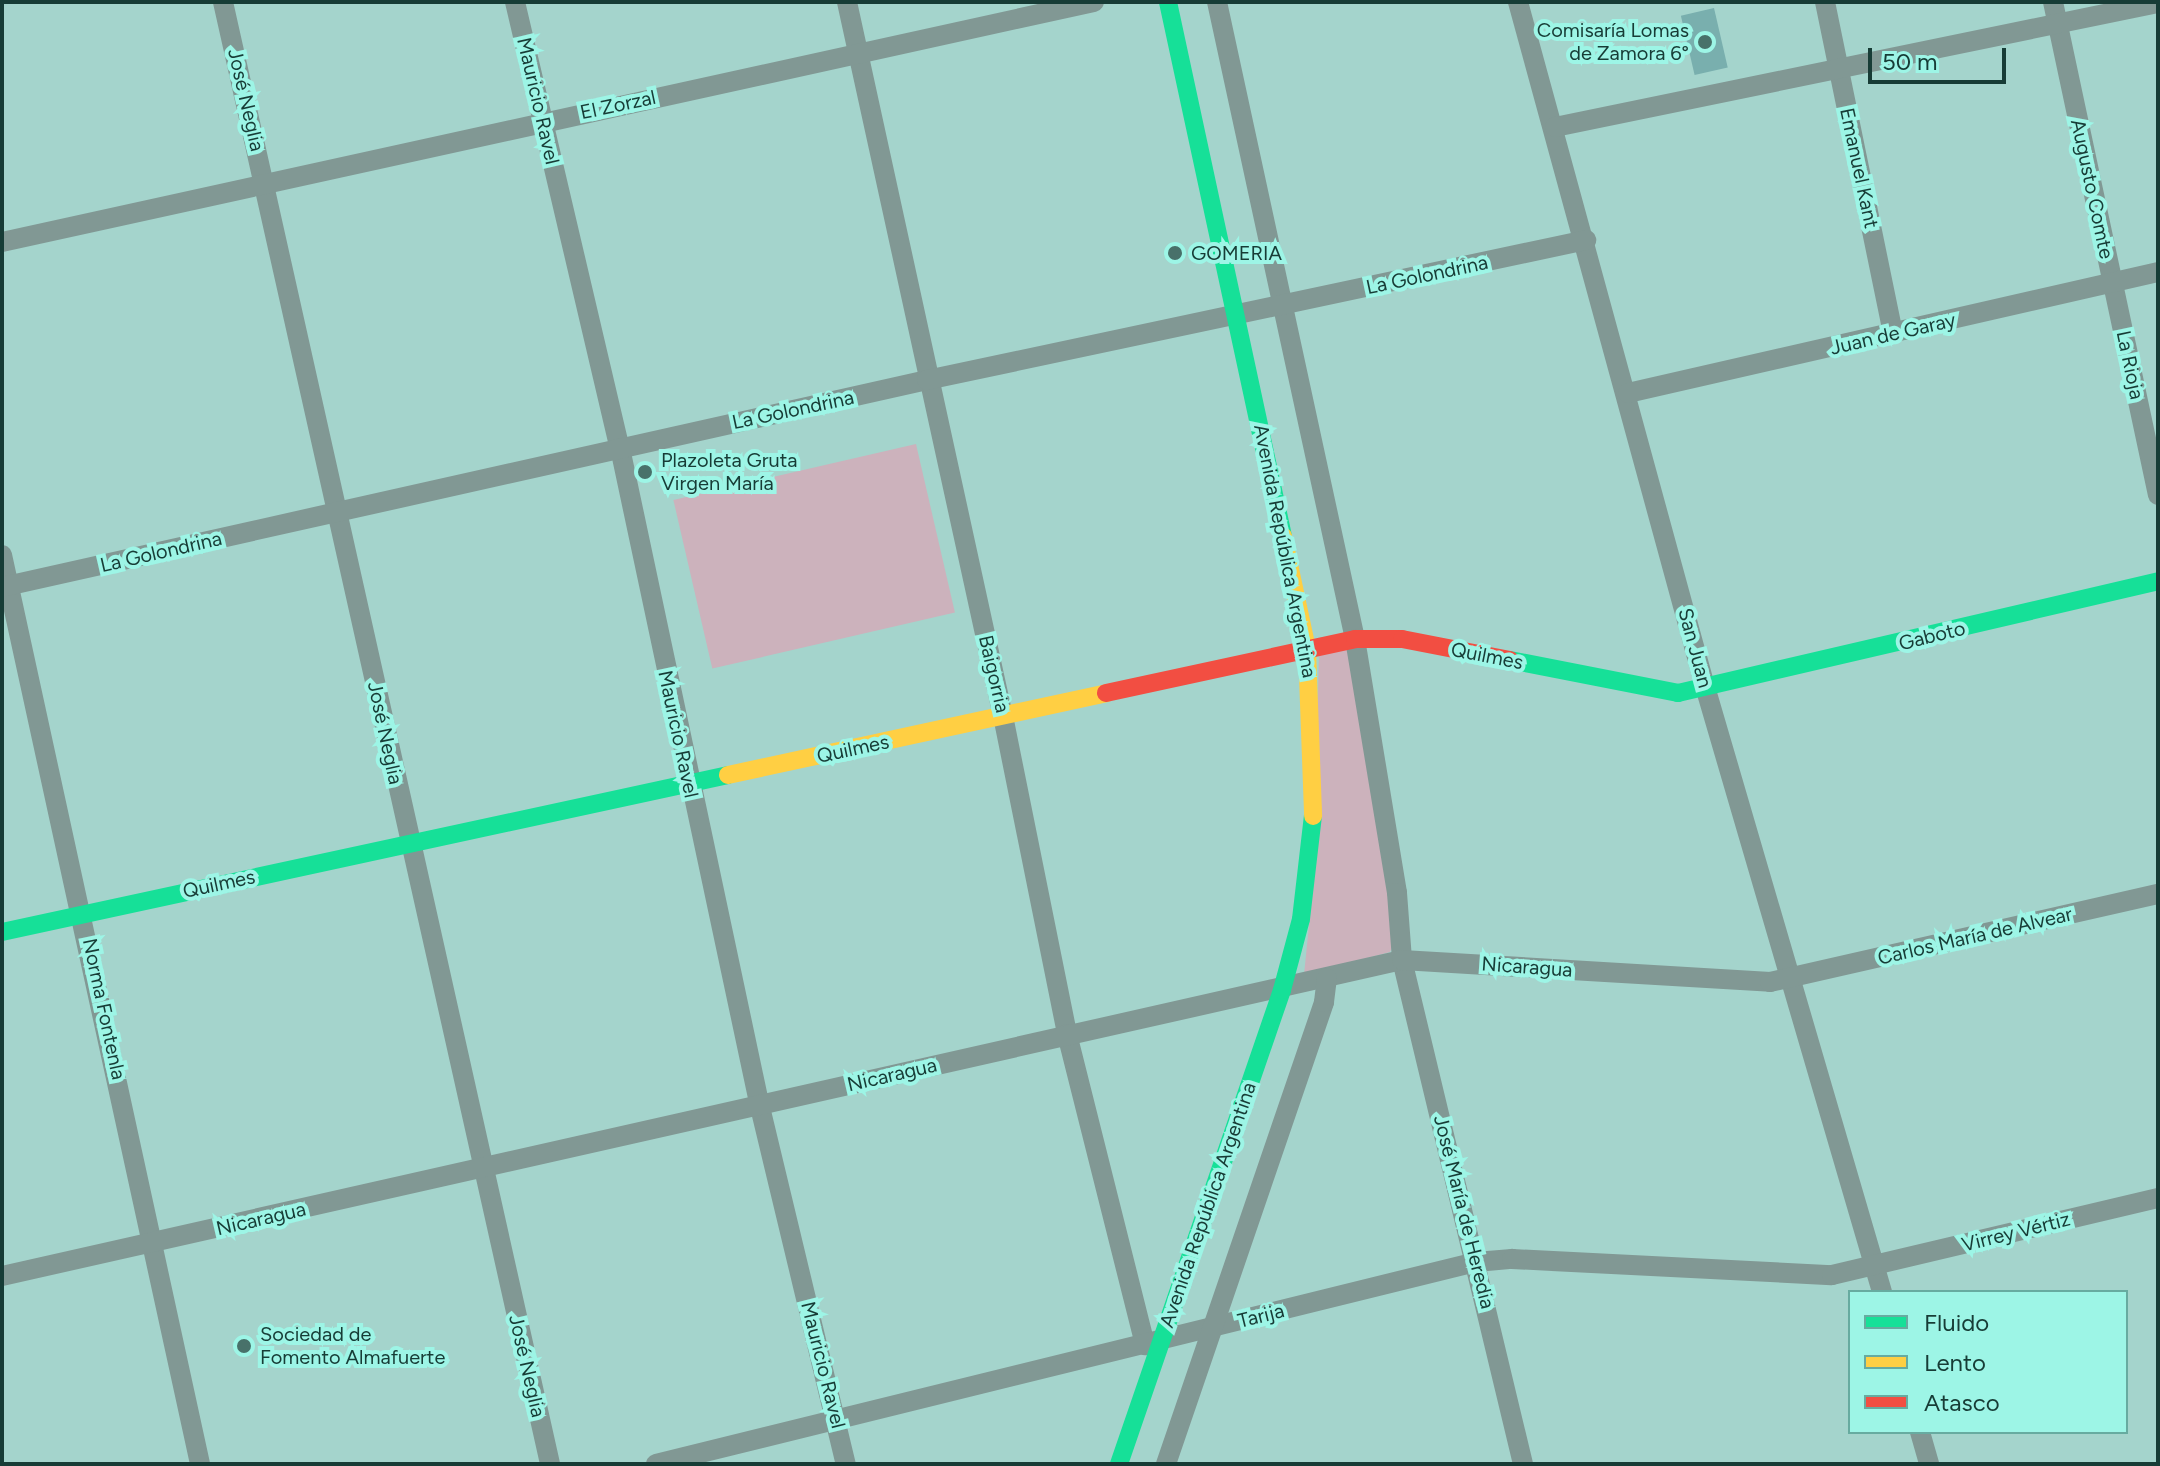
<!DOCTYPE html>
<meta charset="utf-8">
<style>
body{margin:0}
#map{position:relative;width:2160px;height:1466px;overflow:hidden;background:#a4d4cc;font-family:Figtree,sans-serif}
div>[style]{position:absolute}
.green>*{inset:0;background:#ccb2bc;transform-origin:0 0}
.building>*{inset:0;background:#79afae;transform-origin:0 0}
.street>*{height:20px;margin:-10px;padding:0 10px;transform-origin:10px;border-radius:10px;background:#819894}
.fast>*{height:18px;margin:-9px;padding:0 9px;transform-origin:9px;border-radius:9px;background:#16e098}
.slow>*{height:18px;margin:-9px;padding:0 9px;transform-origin:9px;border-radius:9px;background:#ffcf43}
.jam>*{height:18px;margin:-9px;padding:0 9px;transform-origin:9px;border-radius:9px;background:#f24e42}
.dots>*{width:22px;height:22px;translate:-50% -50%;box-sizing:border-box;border:4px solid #9df5e6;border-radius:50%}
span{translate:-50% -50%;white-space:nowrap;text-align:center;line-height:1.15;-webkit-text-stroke:8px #9df5e6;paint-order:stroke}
.poi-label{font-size:20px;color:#173c36}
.right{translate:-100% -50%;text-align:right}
.left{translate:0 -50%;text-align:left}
.street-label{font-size:20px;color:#173c36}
.frame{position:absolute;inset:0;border:4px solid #173c36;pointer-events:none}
.legend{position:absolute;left:1848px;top:1290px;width:280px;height:144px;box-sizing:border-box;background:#9df5e6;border:2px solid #67aba0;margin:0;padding:10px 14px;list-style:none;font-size:24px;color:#173c36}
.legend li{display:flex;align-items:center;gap:16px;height:40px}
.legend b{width:40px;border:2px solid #67aba0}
.scale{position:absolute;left:1868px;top:48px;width:138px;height:36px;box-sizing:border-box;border:4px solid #173c36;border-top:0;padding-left:10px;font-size:24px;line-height:28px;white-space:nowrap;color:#173c36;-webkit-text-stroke:6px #9df5e6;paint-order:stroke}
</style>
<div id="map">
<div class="green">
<i style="left:916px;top:444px;width:173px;height:249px;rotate:77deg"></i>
<i style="clip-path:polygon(1351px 647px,1395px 941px,1390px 952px,1304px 975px,1313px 885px,1319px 654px)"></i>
</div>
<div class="building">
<i style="left:1714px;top:8px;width:61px;height:34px;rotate:77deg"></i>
</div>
<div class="street">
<i style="left:223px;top:2px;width:1498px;rotate:77.39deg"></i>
<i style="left:515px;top:2px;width:458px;rotate:76.8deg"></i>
<i style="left:620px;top:448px;width:674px;rotate:78.01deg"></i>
<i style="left:760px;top:1107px;width:367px;rotate:76.5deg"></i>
<i style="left:847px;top:2px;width:731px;rotate:77.68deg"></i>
<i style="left:1003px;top:716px;width:324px;rotate:78.6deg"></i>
<i style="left:1067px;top:1034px;width:321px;rotate:75.9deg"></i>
<i style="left:1217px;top:2px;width:652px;rotate:77.78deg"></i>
<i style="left:1355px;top:639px;width:257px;rotate:80.6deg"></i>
<i style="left:1397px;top:893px;width:67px;rotate:85.7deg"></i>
<i style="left:1402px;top:960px;width:518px;rotate:76.5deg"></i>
<i style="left:1518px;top:2px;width:713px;rotate:74.72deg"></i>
<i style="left:1706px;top:690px;width:627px;rotate:73.7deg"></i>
<i style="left:1825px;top:2px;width:339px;rotate:78.4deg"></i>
<i style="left:2053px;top:2px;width:504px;rotate:77.98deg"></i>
<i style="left:1555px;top:127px;width:616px;rotate:-11.62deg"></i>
<i style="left:2px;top:242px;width:1118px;rotate:-12.4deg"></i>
<i style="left:1628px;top:393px;width:544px;rotate:-12.86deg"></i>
<i style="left:2px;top:555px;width:930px;rotate:77.71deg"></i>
<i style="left:2px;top:587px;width:948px;rotate:-12.61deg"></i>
<i style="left:927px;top:380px;width:674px;rotate:-11.99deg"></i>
<i style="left:2px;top:1276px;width:1435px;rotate:-12.72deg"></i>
<i style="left:1402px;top:960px;width:369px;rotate:3.4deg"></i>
<i style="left:1770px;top:982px;width:398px;rotate:-12.8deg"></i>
<i style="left:1920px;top:1432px;width:33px;rotate:74deg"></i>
<i style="left:656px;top:1464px;width:845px;rotate:-13.84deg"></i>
<i style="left:1476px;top:1262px;width:36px;rotate:-5deg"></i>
<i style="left:1512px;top:1259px;width:320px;rotate:2.9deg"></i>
<i style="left:1832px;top:1275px;width:335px;rotate:-13.3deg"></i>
<i style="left:1166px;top:1464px;width:488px;rotate:-71.1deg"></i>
<i style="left:1324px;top:1002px;width:24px;rotate:-83deg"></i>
</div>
<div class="fast">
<i style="left:1168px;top:2px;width:546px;rotate:77.85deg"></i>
<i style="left:1510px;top:660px;width:171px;rotate:11.1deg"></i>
<i style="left:1678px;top:693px;width:493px;rotate:-13.1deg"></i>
<i style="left:2px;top:932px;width:743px;rotate:-12.2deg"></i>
<i style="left:1119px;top:1464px;width:501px;rotate:-71.02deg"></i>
<i style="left:1282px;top:990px;width:73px;rotate:-75deg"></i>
<i style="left:1301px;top:919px;width:104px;rotate:-83.4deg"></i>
</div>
<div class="slow">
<i style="left:1283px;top:536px;width:116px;rotate:78deg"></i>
<i style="left:1307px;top:649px;width:167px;rotate:87.9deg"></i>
<i style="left:728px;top:775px;width:387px;rotate:-12.2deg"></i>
</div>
<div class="jam">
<i style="left:1106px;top:693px;width:255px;rotate:-12.2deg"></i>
<i style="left:1355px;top:639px;width:47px"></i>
<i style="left:1402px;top:639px;width:110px;rotate:11deg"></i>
</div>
<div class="dots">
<i style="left:1705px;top:42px;background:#48716a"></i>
<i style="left:1175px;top:253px;background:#48716a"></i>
<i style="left:645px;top:472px;background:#48716a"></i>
<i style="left:244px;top:1346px;background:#48716a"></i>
</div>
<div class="poi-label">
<span class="right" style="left:1689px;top:42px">Comisaría Lomas<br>de Zamora 6°</span>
<span class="left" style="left:1191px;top:253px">GOMERIA</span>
<span class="left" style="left:661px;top:472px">Plazoleta Gruta<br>Virgen María</span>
<span class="left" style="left:260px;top:1346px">Sociedad de<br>Fomento Almafuerte</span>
</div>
<div class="street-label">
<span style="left:246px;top:100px;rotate:77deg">José Neglia</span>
<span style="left:538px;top:101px;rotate:77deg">Mauricio Ravel</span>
<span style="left:618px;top:105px;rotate:-12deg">El Zorzal</span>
<span style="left:1859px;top:168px;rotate:78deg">Emanuel Kant</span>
<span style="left:2092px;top:189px;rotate:78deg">Augusto Comte</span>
<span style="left:1427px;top:275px;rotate:-12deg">La Golondrina</span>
<span style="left:1893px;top:334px;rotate:-13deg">Juan de Garay</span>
<span style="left:2130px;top:365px;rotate:78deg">La Rioja</span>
<span style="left:793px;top:410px;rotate:-12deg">La Golondrina</span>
<span style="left:1285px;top:551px;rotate:79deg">Avenida República Argentina</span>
<span style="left:161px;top:552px;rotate:-13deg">La Golondrina</span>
<span style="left:1932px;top:636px;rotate:-14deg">Gaboto</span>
<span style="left:1695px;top:648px;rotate:75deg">San Juan</span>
<span style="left:1487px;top:656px;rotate:11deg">Quilmes</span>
<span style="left:994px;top:674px;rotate:77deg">Baigorria</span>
<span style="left:385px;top:733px;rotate:78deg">José Neglia</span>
<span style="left:678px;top:734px;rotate:78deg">Mauricio Ravel</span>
<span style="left:853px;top:749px;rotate:-12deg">Quilmes</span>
<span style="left:219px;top:884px;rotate:-12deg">Quilmes</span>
<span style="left:1975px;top:936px;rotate:-13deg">Carlos María de Alvear</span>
<span style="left:1527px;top:967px;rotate:4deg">Nicaragua</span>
<span style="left:104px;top:1009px;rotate:78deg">Norma Fontenla</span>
<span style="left:892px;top:1075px;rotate:-13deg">Nicaragua</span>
<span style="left:1208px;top:1205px;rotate:-71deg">Avenida República Argentina</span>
<span style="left:1464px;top:1212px;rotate:76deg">José María de Heredia</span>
<span style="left:261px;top:1219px;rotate:-13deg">Nicaragua</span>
<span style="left:2016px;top:1232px;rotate:-14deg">Virrey Vértiz</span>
<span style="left:1261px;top:1316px;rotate:-14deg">Tarija</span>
<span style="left:823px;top:1365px;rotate:76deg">Mauricio Ravel</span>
<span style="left:527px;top:1366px;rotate:77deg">José Neglia</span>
</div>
<div class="frame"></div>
<ul class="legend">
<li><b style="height:10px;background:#16e098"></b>Fluido</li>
<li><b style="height:10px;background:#ffcf43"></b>Lento</li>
<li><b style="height:10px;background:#f24e42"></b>Atasco</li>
</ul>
<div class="scale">50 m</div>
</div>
